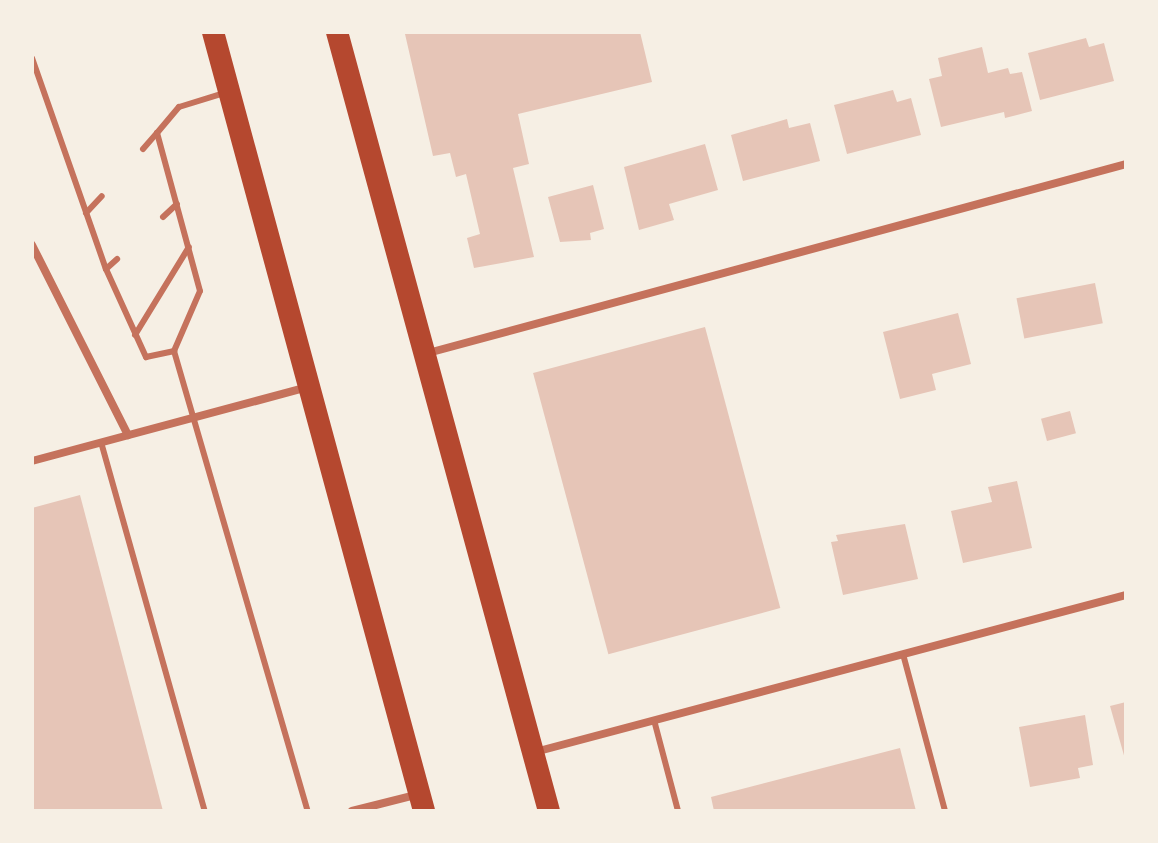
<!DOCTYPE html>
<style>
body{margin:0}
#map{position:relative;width:1158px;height:843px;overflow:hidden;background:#f6efe4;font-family:Raleway,sans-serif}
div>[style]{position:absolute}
.building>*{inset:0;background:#e6c5b7;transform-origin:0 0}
.service>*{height:6px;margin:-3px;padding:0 3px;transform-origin:3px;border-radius:3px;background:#c5725c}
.minor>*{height:8px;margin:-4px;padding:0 4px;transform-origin:4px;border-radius:4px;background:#c5725c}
.trunk>*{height:22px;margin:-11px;padding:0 11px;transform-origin:11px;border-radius:11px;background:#b5482f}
span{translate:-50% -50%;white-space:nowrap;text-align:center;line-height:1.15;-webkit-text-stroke:6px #f6efe4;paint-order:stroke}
.frame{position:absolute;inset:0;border:34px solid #f6efe4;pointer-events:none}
</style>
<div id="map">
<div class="building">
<i style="clip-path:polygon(640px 32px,652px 82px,518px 114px,529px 164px,513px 168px,534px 257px,474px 268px,467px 238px,480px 234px,466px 174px,456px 177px,450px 153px,433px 156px,405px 34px)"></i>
<i style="clip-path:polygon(1086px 38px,1089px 47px,1104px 43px,1114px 81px,1040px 100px,1028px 53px)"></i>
<i style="clip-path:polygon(982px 47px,988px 73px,1008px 68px,1010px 74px,1022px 72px,1032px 111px,1005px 118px,1004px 112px,941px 127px,929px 79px,942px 76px,938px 58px)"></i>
<i style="clip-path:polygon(893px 90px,897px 102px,911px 98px,921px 135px,847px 154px,834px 105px)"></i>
<i style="clip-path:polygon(787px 119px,789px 128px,810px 123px,820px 161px,743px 181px,731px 135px)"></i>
<i style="clip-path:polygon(705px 144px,718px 190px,669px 204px,674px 220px,639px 230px,624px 167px)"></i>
<i style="clip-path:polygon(593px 185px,604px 229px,590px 233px,591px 240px,560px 242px,548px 197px)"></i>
<i style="left:1095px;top:283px;width:41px;height:80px;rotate:79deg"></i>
<i style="clip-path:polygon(958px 313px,971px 364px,932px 374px,936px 390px,900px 399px,883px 332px)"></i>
<i style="left:705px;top:327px;width:291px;height:178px;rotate:75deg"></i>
<i style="left:1070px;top:411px;width:23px;height:30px;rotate:75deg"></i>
<i style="clip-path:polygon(1017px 481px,1032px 548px,963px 563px,951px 511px,992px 502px,988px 487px)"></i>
<i style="clip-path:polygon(80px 495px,163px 811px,32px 811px,32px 508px)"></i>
<i style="clip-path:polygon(905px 524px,918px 579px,843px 595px,831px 542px,838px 541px,836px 535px)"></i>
<i style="clip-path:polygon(1126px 702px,1126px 759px,1125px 759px,1110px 706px)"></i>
<i style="clip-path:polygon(1085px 715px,1093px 765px,1078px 768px,1080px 778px,1030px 787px,1019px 727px)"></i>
<i style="clip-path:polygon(900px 748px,916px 811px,714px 811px,711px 797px)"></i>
</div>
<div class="service">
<i style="left:32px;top:58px;width:224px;rotate:70.7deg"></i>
<i style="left:106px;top:269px;width:97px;rotate:65.6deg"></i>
<i style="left:146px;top:357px;width:29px;rotate:-12deg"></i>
<i style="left:174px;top:351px;width:65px;rotate:-66.6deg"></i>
<i style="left:200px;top:291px;width:164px;rotate:-105.2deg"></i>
<i style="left:157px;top:133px;width:34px;rotate:-50deg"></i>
<i style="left:179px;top:107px;width:47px;rotate:-17.3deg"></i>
<i style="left:143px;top:149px;width:21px;rotate:-49deg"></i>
<i style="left:86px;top:213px;width:23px;rotate:-47deg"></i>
<i style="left:163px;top:217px;width:19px;rotate:-43deg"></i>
<i style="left:106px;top:269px;width:15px;rotate:-42deg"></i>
<i style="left:135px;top:335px;width:103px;rotate:-58.5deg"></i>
<i style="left:174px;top:351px;width:479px;rotate:73.8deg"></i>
<i style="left:101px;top:442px;width:383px;rotate:74.3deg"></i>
<i style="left:903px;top:654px;width:163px;rotate:75deg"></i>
<i style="left:654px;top:720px;width:94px;rotate:75.2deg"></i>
</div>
<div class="minor">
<i style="left:32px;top:245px;width:213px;rotate:63.2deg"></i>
<i style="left:428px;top:353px;width:723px;rotate:-15.15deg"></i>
<i style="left:32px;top:461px;width:287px;rotate:-15deg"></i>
<i style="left:535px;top:752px;width:611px;rotate:-14.88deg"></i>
<i style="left:352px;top:811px;width:69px;rotate:-14.2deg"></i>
</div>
<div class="trunk">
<i style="left:213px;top:32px;width:807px;rotate:74.84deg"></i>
<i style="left:337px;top:32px;width:807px;rotate:74.78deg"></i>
</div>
<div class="frame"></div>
</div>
